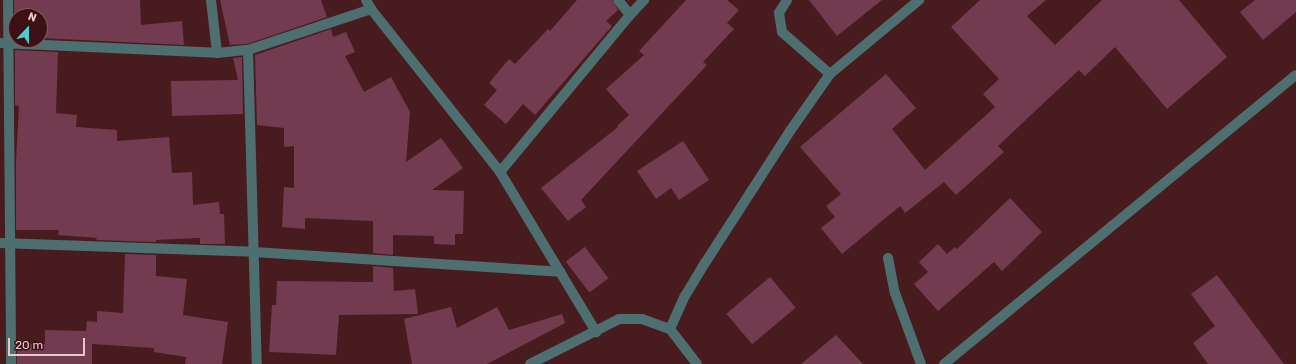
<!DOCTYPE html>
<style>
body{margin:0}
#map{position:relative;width:1296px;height:364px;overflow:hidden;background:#481b1f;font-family:Rubik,sans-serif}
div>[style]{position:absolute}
.building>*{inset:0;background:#733b50;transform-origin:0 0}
.minor>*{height:10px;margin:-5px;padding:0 5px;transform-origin:5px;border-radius:5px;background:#4e6f6f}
span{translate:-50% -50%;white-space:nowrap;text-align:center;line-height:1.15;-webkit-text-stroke:3px #3d1016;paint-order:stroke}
.north{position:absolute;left:8px;top:8px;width:40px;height:40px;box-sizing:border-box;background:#3d1016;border:1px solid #815a5e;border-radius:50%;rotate:22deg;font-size:11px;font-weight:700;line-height:16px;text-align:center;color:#e8c9c9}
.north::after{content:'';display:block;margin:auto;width:14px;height:18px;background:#52cdcf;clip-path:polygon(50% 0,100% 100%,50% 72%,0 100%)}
.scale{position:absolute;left:8px;top:338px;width:77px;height:18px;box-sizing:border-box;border:2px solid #e8c9c9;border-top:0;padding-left:5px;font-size:12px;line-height:14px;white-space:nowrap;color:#e8c9c9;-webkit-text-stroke:3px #3d1016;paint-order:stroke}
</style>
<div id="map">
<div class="building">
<i style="clip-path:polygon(14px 0,140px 0,141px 25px,182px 21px,184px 45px,40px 38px,40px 16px,16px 16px,15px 37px)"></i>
<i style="clip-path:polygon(220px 0,321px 0,327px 17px,247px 44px,230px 45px)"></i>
<i style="clip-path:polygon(577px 0,612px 0,618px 10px,606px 21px,612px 26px,535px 115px,523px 104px,506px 124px,484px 105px,497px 90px,489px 83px,509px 59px,515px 64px,548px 29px,550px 31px)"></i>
<i style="clip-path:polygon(686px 0,727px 0,739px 10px,727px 23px,734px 29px,703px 62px,707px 65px,581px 200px,586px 207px,568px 221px,541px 188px,618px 127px,617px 126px,629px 115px,606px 89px,644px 55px,639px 51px)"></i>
<i style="clip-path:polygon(809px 0,882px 0,837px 36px)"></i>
<i style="clip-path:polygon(980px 0,1046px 0,1027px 16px,1055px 45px,1102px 0,1179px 0,1227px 57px,1167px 109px,1115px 47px,1085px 76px,1079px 70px,998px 146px,1004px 152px,956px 195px,944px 182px,905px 213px,900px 206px,842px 254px,821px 228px,835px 217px,826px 206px,841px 194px,800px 147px,886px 74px,916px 108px,892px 129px,925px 170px,995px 107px,983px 94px,999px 79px,951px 27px)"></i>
<i style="clip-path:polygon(1255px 0,1296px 0,1296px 12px,1263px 40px,1240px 12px)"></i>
<i style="clip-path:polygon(331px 29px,333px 37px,346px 32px,355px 52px,345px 56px,364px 92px,391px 77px,410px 112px,406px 162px,441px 138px,463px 168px,432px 190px,464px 191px,463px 234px,455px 234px,455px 245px,434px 244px,434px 236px,393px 235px,393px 255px,373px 253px,373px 221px,305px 218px,305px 229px,282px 227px,284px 187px,294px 188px,294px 146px,284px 147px,284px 128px,257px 125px,255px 55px)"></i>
<i style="clip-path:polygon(15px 50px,58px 52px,56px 113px,77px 115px,76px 127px,117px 130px,117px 141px,169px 137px,172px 173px,192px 172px,193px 205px,219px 202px,220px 214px,224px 214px,225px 244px,200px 244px,200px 238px,156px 240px,156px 242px,96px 240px,97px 238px,58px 235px,59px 230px,16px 230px,16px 161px,19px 106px,15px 105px)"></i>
<i style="clip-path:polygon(242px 57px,243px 114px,172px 116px,171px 81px,238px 80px,233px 58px)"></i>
<i style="clip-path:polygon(683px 141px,709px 180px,679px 200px,671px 188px,656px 199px,637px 171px)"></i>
<i style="clip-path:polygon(1010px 198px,1042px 232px,1002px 271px,994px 262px,938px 311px,914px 284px,928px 272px,919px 262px,938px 244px,947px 254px,955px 247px,957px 249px)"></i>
<i style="left:585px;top:247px;width:39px;height:24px;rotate:53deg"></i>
<i style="clip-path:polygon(125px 254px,156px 255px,156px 276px,187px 279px,183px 315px,228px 322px,222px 364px,185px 364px,186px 357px,154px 352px,154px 348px,92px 344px,92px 364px,17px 364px,17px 343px,45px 344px,45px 330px,86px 331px,87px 321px,97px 322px,97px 311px,123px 313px)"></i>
<i style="clip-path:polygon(373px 266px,393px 268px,394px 291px,415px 289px,418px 314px,339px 315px,336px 355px,269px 352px,272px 305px,276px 305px,277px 281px,373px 282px)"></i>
<i style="clip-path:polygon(1217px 275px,1284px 364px,1208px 364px,1193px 343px,1215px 326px,1191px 294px)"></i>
<i style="left:770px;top:277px;width:40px;height:57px;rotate:50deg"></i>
<i style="clip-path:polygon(451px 307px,457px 328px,497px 307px,509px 330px,562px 314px,565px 323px,487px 364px,412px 364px,404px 319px)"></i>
<i style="clip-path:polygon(836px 335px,863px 364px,801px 364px)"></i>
</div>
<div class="minor">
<i style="left:8px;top:0;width:364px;rotate:89.5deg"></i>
<i style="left:211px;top:0;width:53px;rotate:83.5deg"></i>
<i style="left:366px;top:0;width:10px;rotate:61deg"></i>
<i style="left:371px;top:9px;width:208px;rotate:51.6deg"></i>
<i style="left:500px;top:172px;width:187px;rotate:59deg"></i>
<i style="left:618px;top:0;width:19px;rotate:51deg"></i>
<i style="left:787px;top:0;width:15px;rotate:122deg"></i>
<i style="left:779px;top:13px;width:19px;rotate:81deg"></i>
<i style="left:782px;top:32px;width:64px;rotate:41.2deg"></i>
<i style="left:0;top:43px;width:217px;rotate:2.6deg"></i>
<i style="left:217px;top:53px;width:31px;rotate:-6deg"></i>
<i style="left:248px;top:50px;width:130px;rotate:-18.4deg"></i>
<i style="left:248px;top:50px;width:314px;rotate:88.4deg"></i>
<i style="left:500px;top:172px;width:204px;rotate:-50.4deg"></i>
<i style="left:630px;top:15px;width:21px;rotate:-47deg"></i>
<i style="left:0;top:243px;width:254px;rotate:2deg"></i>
<i style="left:254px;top:252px;width:307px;rotate:3.7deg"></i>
<i style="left:888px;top:258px;width:36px;rotate:79deg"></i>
<i style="left:895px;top:293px;width:76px;rotate:69.9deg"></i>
<i style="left:670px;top:329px;width:36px;rotate:-66deg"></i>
<i style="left:685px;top:296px;width:39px;rotate:-59deg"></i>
<i style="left:705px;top:263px;width:157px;rotate:-57.2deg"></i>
<i style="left:790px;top:131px;width:70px;rotate:-54.9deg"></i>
<i style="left:830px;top:74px;width:116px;rotate:-39.7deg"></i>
<i style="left:530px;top:364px;width:100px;rotate:-26.8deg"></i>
<i style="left:619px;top:319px;width:23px"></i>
<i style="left:642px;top:319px;width:30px;rotate:20deg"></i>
<i style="left:670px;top:329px;width:44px;rotate:52.4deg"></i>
<i style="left:944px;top:364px;width:455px;rotate:-39.4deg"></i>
</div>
<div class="north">N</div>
<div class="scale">20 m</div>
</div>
